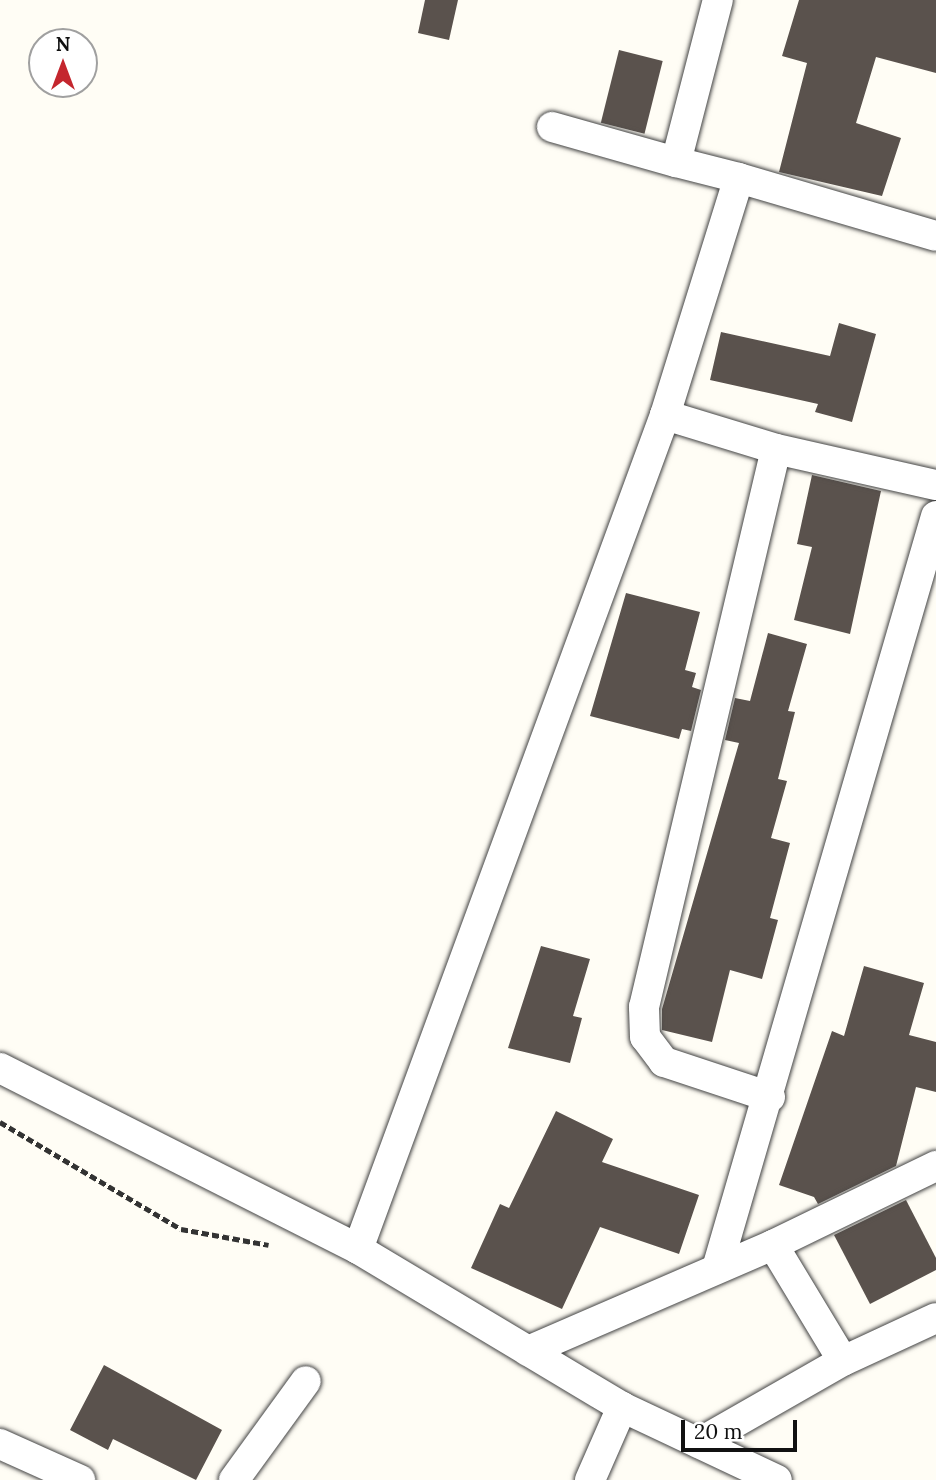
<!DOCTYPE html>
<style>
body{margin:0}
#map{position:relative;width:936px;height:1480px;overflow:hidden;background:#fffdf5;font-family:Lora,serif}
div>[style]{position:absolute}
.building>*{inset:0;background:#5a524d;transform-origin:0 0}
.path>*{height:4.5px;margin-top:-2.25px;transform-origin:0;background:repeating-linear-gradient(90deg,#333 0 7px,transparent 0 10.5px)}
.roads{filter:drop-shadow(0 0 2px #444) drop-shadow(0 0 2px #444)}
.street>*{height:30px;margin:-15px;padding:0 15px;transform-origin:15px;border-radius:15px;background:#fff}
span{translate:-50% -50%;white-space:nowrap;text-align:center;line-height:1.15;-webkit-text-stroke:7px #fff;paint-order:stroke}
.north{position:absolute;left:28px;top:28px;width:70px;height:70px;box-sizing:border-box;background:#fff;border:2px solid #a0a0a0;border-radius:50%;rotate:0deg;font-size:19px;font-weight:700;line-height:28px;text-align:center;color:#111}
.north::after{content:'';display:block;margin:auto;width:24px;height:32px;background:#c4262e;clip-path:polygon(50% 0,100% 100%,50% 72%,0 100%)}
.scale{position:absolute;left:681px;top:1420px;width:116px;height:32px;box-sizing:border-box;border:4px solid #111;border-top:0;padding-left:9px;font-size:21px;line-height:24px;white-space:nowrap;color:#111;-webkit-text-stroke:5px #fff;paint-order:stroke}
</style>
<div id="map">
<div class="building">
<i style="clip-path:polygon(425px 0,458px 0,449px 40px,418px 33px)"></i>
<i style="clip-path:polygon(799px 0,936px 0,936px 73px,876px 57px,856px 123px,901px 138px,882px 196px,779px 172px,807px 63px,782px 56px)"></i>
<i style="left:619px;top:50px;width:45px;height:75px;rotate:14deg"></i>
<i style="clip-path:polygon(839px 323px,876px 334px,852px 422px,815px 412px,818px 404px,710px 380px,721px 332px,830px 356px)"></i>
<i style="clip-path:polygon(812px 475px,881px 491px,850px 634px,794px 620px,812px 547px,797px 544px)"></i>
<i style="clip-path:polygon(626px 593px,700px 612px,685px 670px,696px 673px,692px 687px,701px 690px,691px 731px,682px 729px,679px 739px,590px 716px)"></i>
<i style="clip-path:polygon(768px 633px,807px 644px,788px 711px,795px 712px,778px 779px,787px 781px,771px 838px,790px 843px,770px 918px,778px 920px,762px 979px,730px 970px,712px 1042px,662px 1030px,662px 1009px,739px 743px,725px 740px,735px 698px,750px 701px)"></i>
<i style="clip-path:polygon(541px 946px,590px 959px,573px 1016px,582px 1018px,570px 1063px,508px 1048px)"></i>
<i style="clip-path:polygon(864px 966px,924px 983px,909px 1035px,936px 1042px,936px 1092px,916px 1087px,896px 1166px,818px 1204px,814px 1197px,779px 1185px,832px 1031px,844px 1036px)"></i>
<i style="clip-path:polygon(556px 1111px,613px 1139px,602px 1162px,699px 1195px,679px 1254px,600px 1227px,562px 1309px,471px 1268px,500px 1204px,509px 1208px)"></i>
<i style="clip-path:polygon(906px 1200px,936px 1258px,936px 1270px,870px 1304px,834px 1235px)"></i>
<i style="clip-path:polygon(104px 1365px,222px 1430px,196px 1480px,113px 1439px,108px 1450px,70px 1430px)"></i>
</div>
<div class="path">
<i style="left:0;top:1122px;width:210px;rotate:30.6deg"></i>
<i style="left:181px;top:1229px;width:89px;rotate:10.3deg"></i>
</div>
<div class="roads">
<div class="street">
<i style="left:552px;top:127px;width:129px;rotate:15.8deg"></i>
<i style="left:739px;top:178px;width:205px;rotate:16.4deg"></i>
<i style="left:665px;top:415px;width:116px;rotate:17deg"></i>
<i style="left:776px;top:449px;width:164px;rotate:12.7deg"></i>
<i style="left:0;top:1068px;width:401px;rotate:26.8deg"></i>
<i style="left:358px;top:1249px;width:889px;rotate:-69.79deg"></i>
<i style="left:665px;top:415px;width:248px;rotate:-72.7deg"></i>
<i style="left:739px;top:178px;width:65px;rotate:-165.7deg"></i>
<i style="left:676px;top:162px;width:167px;rotate:-75.5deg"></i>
<i style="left:770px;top:1097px;width:112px;rotate:-161.7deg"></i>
<i style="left:664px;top:1062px;width:31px;rotate:-127deg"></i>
<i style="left:645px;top:1037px;width:30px;rotate:-92deg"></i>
<i style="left:644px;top:1007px;width:573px;rotate:-76.69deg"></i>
<i style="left:773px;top:1245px;width:135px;rotate:58.9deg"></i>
<i style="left:843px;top:1361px;width:102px;rotate:-24.8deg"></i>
<i style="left:358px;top:1249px;width:308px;rotate:30.9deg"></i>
<i style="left:622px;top:1407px;width:171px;rotate:25.2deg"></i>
<i style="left:718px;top:1265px;width:780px;rotate:-73.77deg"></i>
<i style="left:528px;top:1351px;width:267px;rotate:-23.4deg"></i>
<i style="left:773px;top:1245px;width:181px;rotate:-25.9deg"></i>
<i style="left:699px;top:1443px;width:166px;rotate:-29.7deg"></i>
<i style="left:0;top:1444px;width:88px;rotate:24.2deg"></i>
<i style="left:234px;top:1480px;width:122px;rotate:-54deg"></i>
<i style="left:590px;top:1480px;width:80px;rotate:-66.3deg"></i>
</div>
</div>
<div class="north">N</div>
<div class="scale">20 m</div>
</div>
